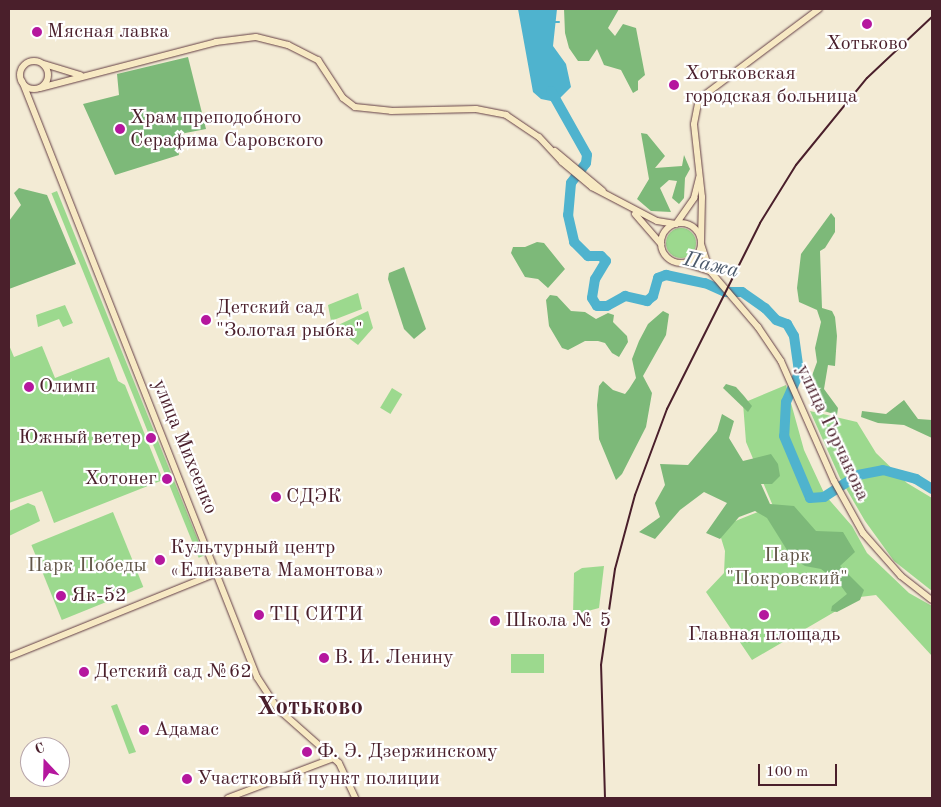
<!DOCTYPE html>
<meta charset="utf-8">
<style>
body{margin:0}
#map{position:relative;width:941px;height:807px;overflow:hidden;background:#f3ebd5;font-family:"Old Standard TT",serif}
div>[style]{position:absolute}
.green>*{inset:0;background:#9cd98e;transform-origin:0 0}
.round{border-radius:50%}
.forest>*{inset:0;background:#7db979}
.water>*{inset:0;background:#4fb3ce}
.stream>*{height:2px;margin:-1px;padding:0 1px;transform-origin:1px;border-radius:1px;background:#4fb3ce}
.river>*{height:10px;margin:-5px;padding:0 5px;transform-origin:5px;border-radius:5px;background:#4fb3ce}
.roads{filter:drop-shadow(0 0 1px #633e44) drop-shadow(0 0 1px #633e44)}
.secondary>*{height:6px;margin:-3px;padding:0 3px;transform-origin:3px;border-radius:3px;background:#f7e9c3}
.secondary>.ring{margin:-3px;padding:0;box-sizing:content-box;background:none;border:6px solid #f7e9c3;border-radius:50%}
.rail>*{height:2px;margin:-1px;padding:0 1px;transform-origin:1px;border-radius:1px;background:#4a1f2b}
.dots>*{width:14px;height:14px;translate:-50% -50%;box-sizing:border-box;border:2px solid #fff;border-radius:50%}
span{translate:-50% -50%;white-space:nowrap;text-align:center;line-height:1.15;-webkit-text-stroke:4.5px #fff;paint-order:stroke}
.poi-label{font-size:20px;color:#4a1f2b}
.left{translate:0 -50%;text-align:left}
.right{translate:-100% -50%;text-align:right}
.street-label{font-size:20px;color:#4a1f2b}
.park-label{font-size:20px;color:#635749}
.water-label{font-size:21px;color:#4c5a6c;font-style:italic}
.district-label{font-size:25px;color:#4a1f2b;font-weight:700}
.frame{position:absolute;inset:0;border:10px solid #4a1f2b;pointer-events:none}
.north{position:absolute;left:20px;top:737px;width:50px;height:50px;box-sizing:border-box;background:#fff;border:1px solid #b7a5aa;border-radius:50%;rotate:339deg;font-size:14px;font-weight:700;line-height:20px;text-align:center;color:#4a1f2b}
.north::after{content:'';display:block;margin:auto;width:18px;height:22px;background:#b5179e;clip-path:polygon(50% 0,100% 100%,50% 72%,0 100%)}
.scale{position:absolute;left:758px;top:764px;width:79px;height:22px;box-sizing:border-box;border:2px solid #4a1f2b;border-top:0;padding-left:6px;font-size:15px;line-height:18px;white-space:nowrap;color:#4a1f2b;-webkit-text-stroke:4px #fff;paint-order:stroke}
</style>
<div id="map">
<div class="green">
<i style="left:57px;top:191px;width:393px;height:6px;rotate:68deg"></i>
<i class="round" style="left:666px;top:228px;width:30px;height:30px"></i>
<i style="clip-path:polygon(358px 293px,362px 309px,331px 321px,328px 305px)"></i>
<i style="clip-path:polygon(65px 305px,73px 323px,63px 327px,59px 319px,38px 327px,36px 315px)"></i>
<i style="clip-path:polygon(368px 311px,373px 328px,358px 345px,334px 327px)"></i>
<i style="clip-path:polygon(9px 345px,14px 357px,42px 346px,55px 378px,109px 357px,118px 381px,125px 385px,163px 480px,54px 523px,42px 491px,9px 503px)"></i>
<i style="clip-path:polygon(786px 385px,804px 450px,825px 495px,852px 526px,867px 553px,909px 593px,932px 606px,932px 656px,876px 595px,860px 597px,752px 660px,706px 592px,724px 573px,725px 551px,718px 528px,773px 506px,746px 442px,743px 403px)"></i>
<i style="left:392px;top:388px;width:12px;height:23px;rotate:31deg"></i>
<i style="clip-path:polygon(810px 411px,857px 422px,876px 453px,907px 483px,932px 498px,932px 591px,894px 561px,865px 521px,840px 478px)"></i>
<i style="clip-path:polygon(28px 503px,35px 506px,40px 521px,9px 536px,9px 511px)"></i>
<i style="left:113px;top:512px;width:81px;height:88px;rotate:68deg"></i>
<i style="clip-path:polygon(604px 566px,599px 608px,573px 615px,574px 573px,582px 568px)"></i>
<i style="left:544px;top:654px;width:19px;height:33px;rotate:90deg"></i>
<i style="clip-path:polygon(117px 704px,136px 752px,129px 754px,111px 706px)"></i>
</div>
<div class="forest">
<i style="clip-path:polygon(564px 9px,619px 9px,608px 28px,615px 36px,623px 24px,636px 28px,645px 75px,638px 81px,638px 90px,633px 93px,621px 70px,604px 65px,597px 49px,589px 61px,578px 61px,569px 48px,565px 33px)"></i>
<i style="clip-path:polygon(188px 57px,206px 129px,175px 135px,179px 155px,115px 175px,83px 104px,119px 95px,117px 74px)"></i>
<i style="clip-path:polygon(641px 133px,647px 134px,665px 156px,655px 168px,682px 166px,684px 155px,690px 169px,685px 178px,684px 198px,679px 204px,672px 198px,677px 181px,669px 180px,660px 188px,671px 212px,651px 211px,637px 199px,649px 179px)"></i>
<i style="clip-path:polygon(19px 188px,47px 195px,76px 264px,9px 289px,9px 221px,21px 205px,14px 193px)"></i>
<i style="clip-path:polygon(831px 213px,835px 218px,835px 232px,825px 248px,820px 251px,822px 308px,832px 311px,835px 317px,837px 336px,835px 366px,828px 365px,824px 389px,838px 408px,837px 415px,824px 411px,814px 401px,810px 381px,817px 362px,815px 348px,821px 322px,817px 310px,799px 302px,797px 288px,801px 254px)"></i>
<i style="clip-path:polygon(537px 242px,544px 243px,565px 269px,548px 288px,538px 279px,525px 277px,511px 253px,513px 247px,525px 247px)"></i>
<i style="clip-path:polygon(404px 267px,426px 329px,414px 339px,404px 329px,388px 279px,389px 273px)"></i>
<i style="clip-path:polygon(550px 295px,557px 296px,571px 311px,585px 312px,596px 319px,608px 313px,614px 315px,613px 322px,627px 336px,628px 342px,619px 357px,612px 353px,605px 343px,598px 341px,585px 341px,568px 350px,562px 348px,549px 326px,546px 300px)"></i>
<i style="clip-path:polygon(663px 311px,669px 314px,666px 335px,643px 376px,652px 393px,646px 427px,622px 474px,616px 480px,599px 439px,597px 405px,599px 386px,603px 381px,613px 390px,625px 394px,629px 389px,636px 378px,632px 359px,639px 341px,648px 324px)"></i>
<i style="clip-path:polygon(726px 384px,736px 387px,744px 396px,752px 406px,748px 412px,723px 388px)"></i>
<i style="clip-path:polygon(904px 400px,918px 419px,932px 420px,932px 438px,904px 425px,878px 423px,861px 417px,862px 411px,886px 414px)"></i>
<i style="clip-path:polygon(722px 414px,734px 421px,729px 438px,743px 461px,771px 454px,778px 464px,780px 476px,772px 484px,761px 484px,770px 504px,794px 506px,816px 531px,843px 532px,855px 552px,840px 566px,864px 590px,860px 600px,837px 612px,831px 611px,832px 606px,847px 594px,838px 582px,821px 569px,805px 566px,792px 558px,767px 518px,755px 511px,739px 517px,720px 539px,706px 533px,727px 503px,704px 492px,680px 510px,655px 539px,639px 532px,660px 517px,655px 503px,665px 485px,660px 464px,688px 465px,717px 431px)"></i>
</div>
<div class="water">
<i style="clip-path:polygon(518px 9px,557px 9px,553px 46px,566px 64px,571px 87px,556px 102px,541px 99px,533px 92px)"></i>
</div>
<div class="stream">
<i style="left:555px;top:22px;width:4px"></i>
</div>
<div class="river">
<i style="left:551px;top:91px;width:73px;rotate:60.6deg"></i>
<i style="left:587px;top:155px;width:8px;rotate:97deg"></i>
<i style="left:586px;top:163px;width:25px;rotate:127deg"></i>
<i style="left:571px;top:183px;width:32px;rotate:95deg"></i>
<i style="left:568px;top:215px;width:28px;rotate:77deg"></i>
<i style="left:574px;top:242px;width:20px;rotate:45deg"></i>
<i style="left:588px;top:256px;width:13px"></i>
<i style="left:601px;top:256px;width:7px;rotate:45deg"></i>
<i style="left:606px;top:261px;width:21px;rotate:121deg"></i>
<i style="left:595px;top:279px;width:19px;rotate:99deg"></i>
<i style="left:592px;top:298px;width:9px;rotate:58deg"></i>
<i style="left:597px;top:306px;width:10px"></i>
<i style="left:607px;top:306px;width:21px;rotate:-29deg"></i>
<i style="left:625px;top:296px;width:23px;rotate:13deg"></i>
<i style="left:647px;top:301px;width:8px;rotate:-40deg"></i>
<i style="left:653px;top:296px;width:19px;rotate:-74deg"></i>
<i style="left:658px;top:278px;width:9px;rotate:-21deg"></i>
<i style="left:666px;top:275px;width:40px;rotate:12deg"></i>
<i style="left:705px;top:283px;width:22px;rotate:24deg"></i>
<i style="left:725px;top:292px;width:17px"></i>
<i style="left:742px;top:292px;width:28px;rotate:35deg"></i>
<i style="left:765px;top:308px;width:16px;rotate:47deg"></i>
<i style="left:776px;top:320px;width:12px;rotate:20deg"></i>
<i style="left:787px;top:324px;width:14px;rotate:60deg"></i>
<i style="left:794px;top:336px;width:37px;rotate:82deg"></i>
<i style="left:799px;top:373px;width:32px;rotate:114deg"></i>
<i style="left:786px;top:402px;width:34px;rotate:93deg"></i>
<i style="left:784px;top:436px;width:67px;rotate:67.2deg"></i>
<i style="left:810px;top:498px;width:14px;rotate:-4deg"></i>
<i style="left:824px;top:497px;width:40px;rotate:-32.9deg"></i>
<i style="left:858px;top:475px;width:25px;rotate:-11deg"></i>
<i style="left:883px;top:470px;width:34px;rotate:15deg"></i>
<i style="left:916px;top:479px;width:19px;rotate:32deg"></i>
</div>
<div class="roads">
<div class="secondary">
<i class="ring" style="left:20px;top:61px;width:22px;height:22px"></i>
<i style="left:44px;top:64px;width:38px;rotate:17deg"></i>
<i style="left:22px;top:81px;width:641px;rotate:68.48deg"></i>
<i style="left:257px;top:677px;width:38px;rotate:57deg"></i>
<i style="left:278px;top:709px;width:81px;rotate:41.5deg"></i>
<i style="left:339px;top:763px;width:38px;rotate:65deg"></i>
<i style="left:40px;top:88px;width:182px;rotate:-14.6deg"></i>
<i style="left:216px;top:42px;width:40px;rotate:-7.1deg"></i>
<i style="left:256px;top:37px;width:33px;rotate:14deg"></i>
<i style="left:288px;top:45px;width:34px;rotate:27deg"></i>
<i style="left:318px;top:60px;width:45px;rotate:56.7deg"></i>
<i style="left:343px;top:98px;width:15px;rotate:37deg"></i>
<i style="left:355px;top:107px;width:36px;rotate:6deg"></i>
<i style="left:391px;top:111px;width:85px;rotate:-1.3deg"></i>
<i style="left:476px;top:109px;width:31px;rotate:11deg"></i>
<i style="left:506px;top:115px;width:40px;rotate:34deg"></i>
<i style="left:539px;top:137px;width:34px;rotate:47deg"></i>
<i style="left:562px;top:162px;width:39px;rotate:40deg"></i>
<i style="left:592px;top:187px;width:73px;rotate:27.6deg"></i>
<i style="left:657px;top:221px;width:19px;rotate:9deg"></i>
<i style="left:676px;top:224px;width:32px;rotate:-55deg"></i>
<i style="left:694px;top:198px;width:21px;rotate:-76deg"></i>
<i style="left:555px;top:151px;width:62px;rotate:39.8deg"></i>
<i style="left:635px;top:214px;width:40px;rotate:49deg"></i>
<i class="ring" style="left:661px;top:223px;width:34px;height:34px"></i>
<i style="left:701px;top:241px;width:44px;rotate:-88.7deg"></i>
<i style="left:702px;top:197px;width:73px;rotate:-96.3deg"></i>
<i style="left:694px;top:124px;width:25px;rotate:-79deg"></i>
<i style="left:699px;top:99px;width:150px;rotate:-36.9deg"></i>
<i style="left:701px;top:244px;width:28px;rotate:72deg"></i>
<i style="left:710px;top:271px;width:74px;rotate:49.4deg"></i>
<i style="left:758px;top:327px;width:41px;rotate:55.9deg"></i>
<i style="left:781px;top:361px;width:131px;rotate:66.2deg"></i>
<i style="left:834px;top:481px;width:60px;rotate:60.9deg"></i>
<i style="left:863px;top:533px;width:57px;rotate:48.5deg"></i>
<i style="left:901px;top:576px;width:39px;rotate:38deg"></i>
<i style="left:685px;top:263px;width:26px;rotate:18deg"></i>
<i style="left:9px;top:657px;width:224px;rotate:-22deg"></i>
<i style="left:228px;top:798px;width:113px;rotate:-20.7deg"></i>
</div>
</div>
<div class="rail">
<i style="left:605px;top:798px;width:133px;rotate:-91.7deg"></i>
<i style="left:601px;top:665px;width:97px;rotate:-81.7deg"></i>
<i style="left:615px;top:569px;width:77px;rotate:-74.9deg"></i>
<i style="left:635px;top:495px;width:92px;rotate:-69.6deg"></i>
<i style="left:667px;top:409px;width:208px;rotate:-63.4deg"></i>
<i style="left:760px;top:223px;width:68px;rotate:-58.2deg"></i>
<i style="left:796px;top:165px;width:112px;rotate:-50.8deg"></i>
<i style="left:867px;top:78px;width:89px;rotate:-43.2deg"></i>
</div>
<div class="dots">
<i style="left:867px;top:24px;background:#b5179e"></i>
<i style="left:37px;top:32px;background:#b5179e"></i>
<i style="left:674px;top:85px;background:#b5179e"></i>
<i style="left:120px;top:129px;background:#b5179e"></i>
<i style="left:206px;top:320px;background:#b5179e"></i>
<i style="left:29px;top:387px;background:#b5179e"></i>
<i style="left:151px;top:438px;background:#b5179e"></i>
<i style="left:167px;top:479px;background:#b5179e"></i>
<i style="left:276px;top:497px;background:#b5179e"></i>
<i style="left:160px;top:560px;background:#b5179e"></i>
<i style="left:61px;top:596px;background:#b5179e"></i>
<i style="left:259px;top:615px;background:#b5179e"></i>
<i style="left:764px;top:615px;background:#b5179e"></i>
<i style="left:495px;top:621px;background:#b5179e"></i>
<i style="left:324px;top:658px;background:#b5179e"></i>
<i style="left:84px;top:672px;background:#b5179e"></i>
<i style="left:144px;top:730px;background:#b5179e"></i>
<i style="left:307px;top:752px;background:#b5179e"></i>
<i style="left:187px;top:779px;background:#b5179e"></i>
</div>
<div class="poi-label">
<span class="left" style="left:47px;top:32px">Мясная лавка</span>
<span style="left:867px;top:44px">Хотьково</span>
<span class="left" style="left:685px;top:86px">Хотьковская<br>городская больница</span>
<span class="left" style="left:130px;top:130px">Храм преподобного<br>Серафима Саровского</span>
<span class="left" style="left:216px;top:320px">Детский сад<br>"Золотая рыбка"</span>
<span class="left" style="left:39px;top:387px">Олимп</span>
<span class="right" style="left:141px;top:438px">Южный ветер</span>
<span class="right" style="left:157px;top:479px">Хотонег</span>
<span class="left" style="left:286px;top:497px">СДЭК</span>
<span class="left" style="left:170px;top:560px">Культурный центр<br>«Елизавета Мамонтова»</span>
<span class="left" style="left:71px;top:596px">Як-52</span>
<span class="left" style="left:269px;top:615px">ТЦ СИТИ</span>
<span class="left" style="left:505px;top:621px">Школа № 5</span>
<span style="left:764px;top:635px">Главная площадь</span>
<span class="left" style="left:334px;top:658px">В. И. Ленину</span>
<span class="left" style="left:94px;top:672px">Детский сад №62</span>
<span class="left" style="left:154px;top:730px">Адамас</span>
<span class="left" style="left:317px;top:752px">Ф. Э. Дзержинскому</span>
<span class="left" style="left:197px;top:779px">Участковый пункт полиции</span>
</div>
<div class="street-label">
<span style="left:832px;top:433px;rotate:65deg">улица Горчакова</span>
<span style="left:184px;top:447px;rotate:68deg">улица Михеенко</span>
</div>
<div class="park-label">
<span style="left:787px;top:568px">Парк<br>"Покровский"</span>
<span style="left:87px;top:566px">Парк Победы</span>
</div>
<div class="water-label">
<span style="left:711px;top:266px;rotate:13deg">Пажа</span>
</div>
<div class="district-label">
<span style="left:310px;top:708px">Хотьково</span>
</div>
<div class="frame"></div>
<div class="north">С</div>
<div class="scale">100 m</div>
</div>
